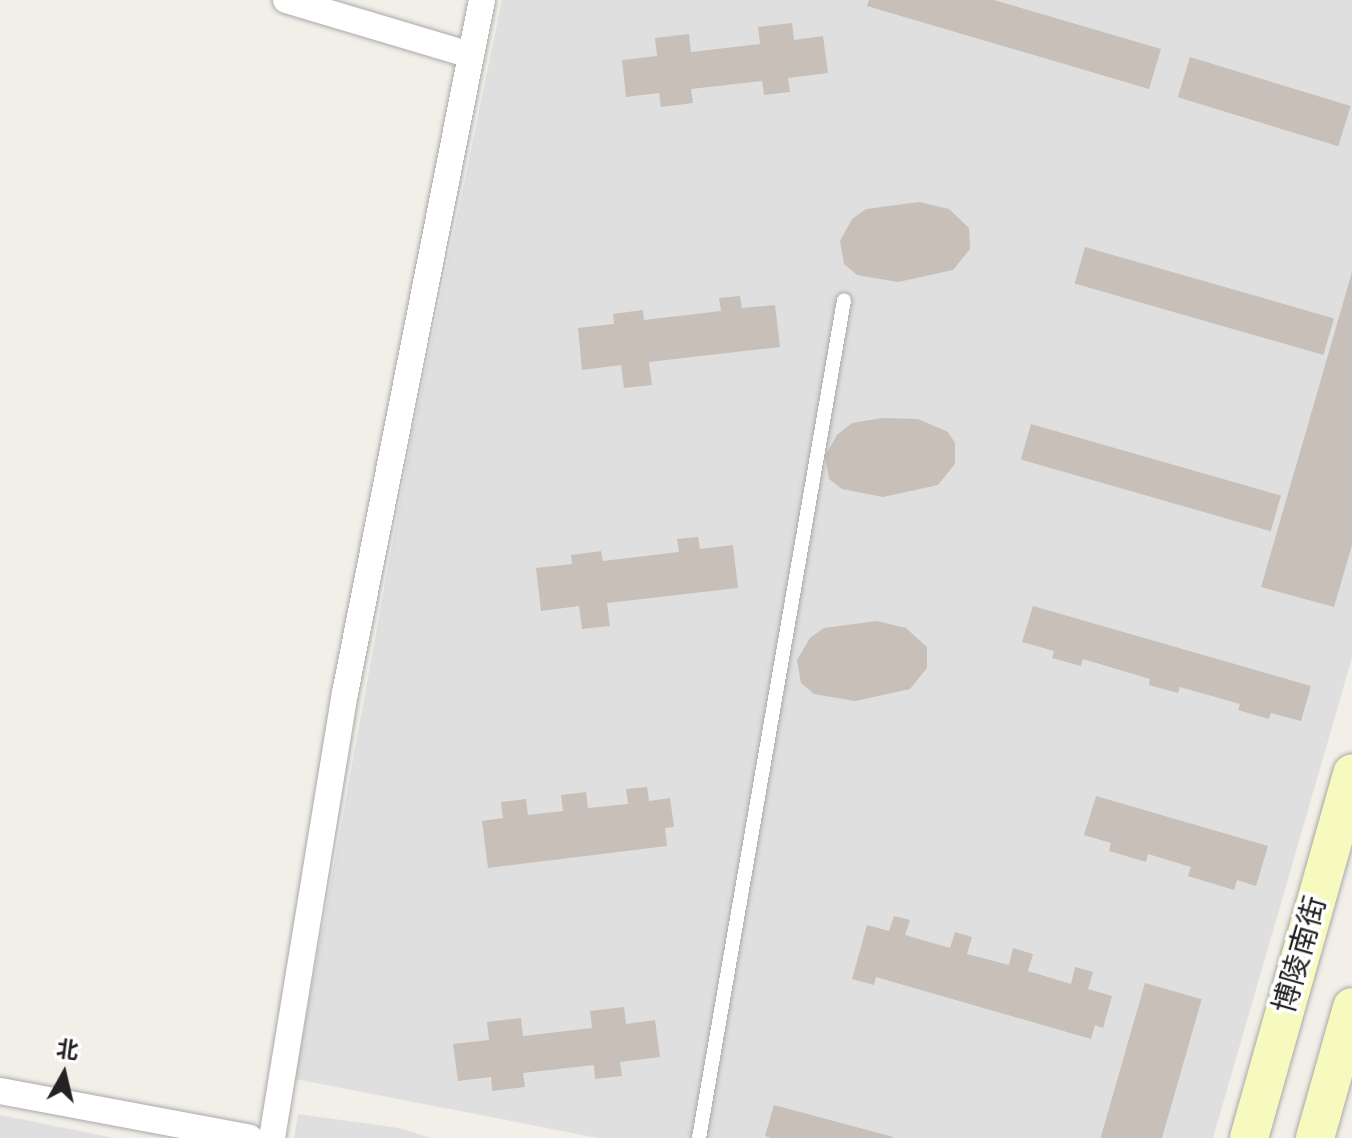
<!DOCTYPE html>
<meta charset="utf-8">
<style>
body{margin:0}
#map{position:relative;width:1352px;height:1138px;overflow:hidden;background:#f2efe9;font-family:Karla,"Noto Sans SC",sans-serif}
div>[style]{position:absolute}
.residential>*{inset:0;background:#e0dfdf}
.building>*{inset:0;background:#c7bfb8;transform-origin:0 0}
.roads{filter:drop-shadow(0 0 2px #a9a9a9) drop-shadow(0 0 2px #a9a9a9)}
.lane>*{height:14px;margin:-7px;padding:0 7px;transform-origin:7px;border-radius:7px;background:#fff}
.street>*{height:26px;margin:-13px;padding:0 13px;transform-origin:13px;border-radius:13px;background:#fff}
.secondary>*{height:38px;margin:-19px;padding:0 19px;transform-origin:19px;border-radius:19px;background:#f7fabf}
span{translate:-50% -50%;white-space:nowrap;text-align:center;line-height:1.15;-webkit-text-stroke:7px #fff;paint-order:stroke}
.street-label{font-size:30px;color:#222}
.north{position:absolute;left:24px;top:1034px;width:80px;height:80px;-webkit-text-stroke:6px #fff;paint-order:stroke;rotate:8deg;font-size:22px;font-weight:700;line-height:32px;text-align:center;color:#222}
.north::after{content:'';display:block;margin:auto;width:28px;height:36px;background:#222;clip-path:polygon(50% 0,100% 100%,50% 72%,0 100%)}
</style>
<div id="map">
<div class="residential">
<i style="clip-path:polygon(502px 0,1352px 0,1352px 658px,1213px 1138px,598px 1138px,295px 1079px,412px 435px)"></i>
<i style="clip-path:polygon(298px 1114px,399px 1128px,431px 1138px,294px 1138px)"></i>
<i style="clip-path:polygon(0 1115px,114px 1138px,0 1138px)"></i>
</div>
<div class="building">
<i style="clip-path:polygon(869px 0,994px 0,1161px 49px,1149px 89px,867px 6px)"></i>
<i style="clip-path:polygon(792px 23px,794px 40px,823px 36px,828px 73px,788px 78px,790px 92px,764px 95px,762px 81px,691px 89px,693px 103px,661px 107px,659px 93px,626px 97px,622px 60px,657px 56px,655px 38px,689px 34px,691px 52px,760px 44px,758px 27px)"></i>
<i style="left:1190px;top:57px;width:168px;height:42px;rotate:17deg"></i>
<i style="clip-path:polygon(919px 202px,949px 209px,969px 228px,970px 249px,953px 270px,898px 282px,857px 275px,844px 264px,840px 241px,852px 219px,866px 209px)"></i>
<i style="left:1085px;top:247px;width:259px;height:38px;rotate:16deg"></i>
<i style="clip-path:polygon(1352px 272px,1352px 545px,1334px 607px,1261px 587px)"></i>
<i style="clip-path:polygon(740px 296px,742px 308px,775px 305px,780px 347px,649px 362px,652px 385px,624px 388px,621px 365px,582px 370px,578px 328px,614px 324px,613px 314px,643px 310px,644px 320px,721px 311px,719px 298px)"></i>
<i style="clip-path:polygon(883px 418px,918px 419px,948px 432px,955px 443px,955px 464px,938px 485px,883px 497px,842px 489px,829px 479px,825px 456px,837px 435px,852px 423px)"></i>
<i style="left:1031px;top:424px;width:260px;height:37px;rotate:16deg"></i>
<i style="clip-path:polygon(698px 537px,700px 549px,733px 545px,738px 588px,607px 603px,610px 626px,582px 629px,579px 606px,541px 611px,536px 568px,572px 564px,571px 555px,601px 551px,603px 561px,679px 552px,677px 539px)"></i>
<i style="clip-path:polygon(1033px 606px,1311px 686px,1301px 721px,1271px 713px,1269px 719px,1238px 710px,1240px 704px,1180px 687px,1178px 693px,1149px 685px,1150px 679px,1083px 659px,1081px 666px,1052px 658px,1054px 651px,1022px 642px)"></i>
<i style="clip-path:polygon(877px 621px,906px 628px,927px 647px,927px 668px,910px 689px,855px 701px,814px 694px,801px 683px,797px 660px,810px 638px,824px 628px)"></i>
<i style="clip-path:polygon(647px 787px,649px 801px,670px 798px,674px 827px,665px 828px,667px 846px,488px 868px,482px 821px,503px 818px,501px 802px,526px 799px,528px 815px,563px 811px,561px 795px,586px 792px,588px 808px,628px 804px,626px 789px)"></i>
<i style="clip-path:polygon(1096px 796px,1268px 846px,1256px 886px,1237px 880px,1234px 890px,1188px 876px,1191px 867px,1148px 854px,1146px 862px,1109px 851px,1111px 843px,1084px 835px)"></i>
<i style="clip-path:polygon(894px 916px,910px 920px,905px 935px,950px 948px,955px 932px,972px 937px,967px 954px,1009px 965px,1013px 948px,1033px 954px,1028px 971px,1071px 984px,1075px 967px,1093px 972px,1088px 989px,1112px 996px,1103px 1028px,1095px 1025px,1091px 1039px,876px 977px,874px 985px,852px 979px,867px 925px,889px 931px)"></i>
<i style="left:1145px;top:983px;width:59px;height:161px;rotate:16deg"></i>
<i style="clip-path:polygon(624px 1007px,626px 1024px,655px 1020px,660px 1057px,620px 1062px,622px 1076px,595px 1079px,594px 1065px,523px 1073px,525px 1087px,492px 1091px,491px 1077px,458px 1081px,453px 1044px,489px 1040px,487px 1022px,521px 1018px,523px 1036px,592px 1028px,590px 1011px)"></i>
<i style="clip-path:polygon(774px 1105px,893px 1137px,893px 1138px,771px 1138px,765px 1136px)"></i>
</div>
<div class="roads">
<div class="lane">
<i style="left:699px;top:1138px;width:850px;rotate:-80.18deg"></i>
</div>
<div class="street">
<i style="left:286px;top:0;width:193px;rotate:16.6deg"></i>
<i style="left:0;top:1091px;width:254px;rotate:10.6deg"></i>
<i style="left:272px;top:1138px;width:451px;rotate:-80.7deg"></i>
<i style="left:345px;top:693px;width:706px;rotate:-78.82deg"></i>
</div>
<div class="secondary">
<i style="left:1249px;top:1138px;width:379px;rotate:-74.2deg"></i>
<i style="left:1315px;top:1138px;width:136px;rotate:-74.2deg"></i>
</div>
</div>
<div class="street-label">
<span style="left:1300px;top:955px;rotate:-74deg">博陵南街</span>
</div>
<div class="north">北</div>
</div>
